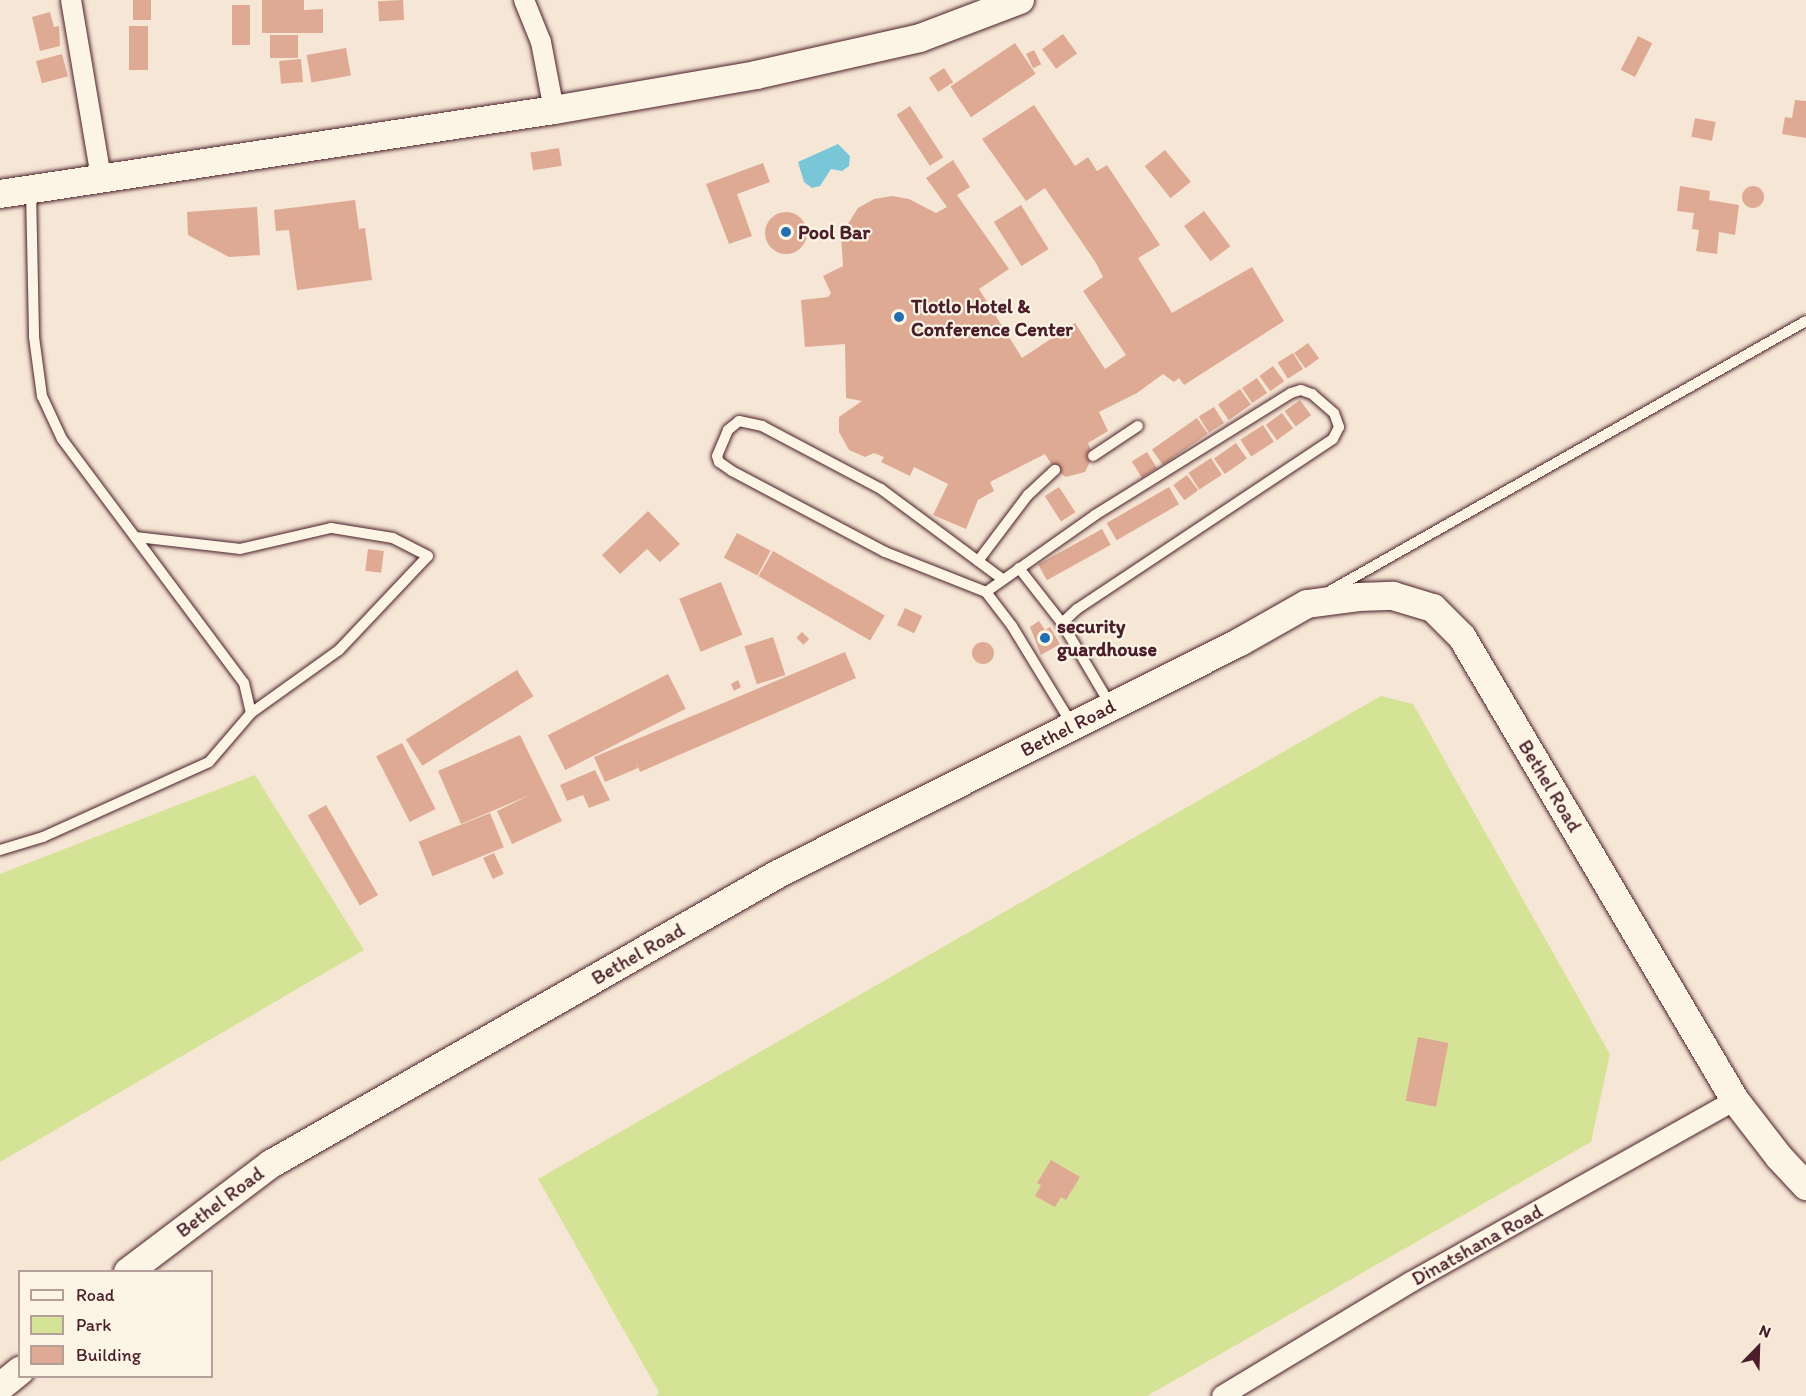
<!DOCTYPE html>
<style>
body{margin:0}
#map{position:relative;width:1806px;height:1396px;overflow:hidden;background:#f6e6d5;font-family:Itim,sans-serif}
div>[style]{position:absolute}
.green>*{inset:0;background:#d5e396}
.water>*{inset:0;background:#79c6d8}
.building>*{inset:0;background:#dfaa94;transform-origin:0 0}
.round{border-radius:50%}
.roads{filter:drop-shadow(0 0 2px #4a1f2b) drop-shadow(0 0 2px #4a1f2b)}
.lane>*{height:10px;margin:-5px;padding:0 5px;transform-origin:5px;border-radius:5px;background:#fcf5e5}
.street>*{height:20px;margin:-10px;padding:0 10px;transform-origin:10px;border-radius:10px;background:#fcf5e5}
.secondary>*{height:28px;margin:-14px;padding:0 14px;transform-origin:14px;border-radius:14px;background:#fcf5e5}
.dots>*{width:16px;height:16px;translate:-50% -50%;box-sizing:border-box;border:3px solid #fcf5e5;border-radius:50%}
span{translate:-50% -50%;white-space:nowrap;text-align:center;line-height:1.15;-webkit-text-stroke:4.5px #fcf5e5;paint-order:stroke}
.poi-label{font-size:20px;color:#4a1f2b;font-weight:700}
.left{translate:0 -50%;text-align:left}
.street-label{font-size:20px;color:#4a1f2b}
.legend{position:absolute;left:18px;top:1270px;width:195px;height:108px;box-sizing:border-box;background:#fcf5e5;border:2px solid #b59f9b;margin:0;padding:8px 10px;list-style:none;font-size:18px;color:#4a1f2b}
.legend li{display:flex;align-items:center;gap:12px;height:30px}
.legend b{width:30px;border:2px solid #b59f9b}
.north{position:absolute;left:1728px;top:1318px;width:60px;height:60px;-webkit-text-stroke:4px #fcf5e5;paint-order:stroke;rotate:23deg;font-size:16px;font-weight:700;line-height:24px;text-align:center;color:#4a1f2b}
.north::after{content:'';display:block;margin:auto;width:21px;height:27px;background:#4a1f2b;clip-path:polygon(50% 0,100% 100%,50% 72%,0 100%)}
</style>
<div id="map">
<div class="green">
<i style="clip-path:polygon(1381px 696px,1413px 704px,1610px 1054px,1591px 1142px,1147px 1396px,656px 1396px,659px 1392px,538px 1179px)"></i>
<i style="clip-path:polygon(255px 775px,364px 950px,0 1162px,0 874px)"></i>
</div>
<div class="water">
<i style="clip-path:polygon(838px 144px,850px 156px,849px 166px,842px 171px,831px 169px,820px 186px,812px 188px,804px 182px,798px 162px)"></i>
</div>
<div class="building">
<i style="left:133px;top:0;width:18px;height:20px"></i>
<i style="clip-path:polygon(262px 0,304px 0,304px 10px,323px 9px,323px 33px,262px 33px)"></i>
<i style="left:403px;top:0;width:20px;height:25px;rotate:87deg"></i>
<i style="left:232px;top:5px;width:18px;height:40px"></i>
<i style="clip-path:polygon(50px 12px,54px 27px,59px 26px,60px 46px,40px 51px,32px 17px)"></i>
<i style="left:129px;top:26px;width:19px;height:44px"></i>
<i style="left:1063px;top:34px;width:24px;height:26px;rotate:54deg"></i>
<i style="left:270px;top:35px;width:28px;height:23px"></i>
<i style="left:1638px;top:36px;width:16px;height:38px;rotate:27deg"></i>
<i style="left:1015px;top:43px;width:37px;height:78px;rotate:56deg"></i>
<i style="left:346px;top:48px;width:28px;height:40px;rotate:80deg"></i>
<i style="left:1034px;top:50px;width:16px;height:9px;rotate:63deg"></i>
<i style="left:62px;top:54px;width:23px;height:27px;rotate:75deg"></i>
<i style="left:301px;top:59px;width:23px;height:22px;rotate:85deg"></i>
<i style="left:944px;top:68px;width:17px;height:18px;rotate:57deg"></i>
<i style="clip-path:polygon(1795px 100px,1806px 101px,1806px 138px,1782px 134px,1785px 117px,1792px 118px)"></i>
<i style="clip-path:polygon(1034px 105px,1075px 166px,1088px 157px,1097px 171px,1107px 165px,1160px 245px,1138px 258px,1172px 313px,1252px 267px,1284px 321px,1184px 385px,1179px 378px,1174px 382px,1163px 374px,1137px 393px,1099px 412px,1108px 431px,1088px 443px,1093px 456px,1085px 472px,1066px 477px,1055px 470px,1045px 454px,990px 482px,994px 491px,978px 500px,966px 529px,933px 515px,948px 484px,914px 467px,910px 476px,881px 462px,884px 457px,874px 453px,865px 457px,849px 450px,839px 432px,839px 417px,862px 401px,846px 398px,845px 344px,805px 347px,801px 300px,828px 297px,831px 293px,823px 276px,843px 266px,841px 235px,858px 208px,874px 199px,892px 196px,909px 199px,936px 213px,947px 207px,926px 178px,953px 160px,970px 187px,957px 195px,1009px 269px,979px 289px,1022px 358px,1075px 323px,1105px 369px,1126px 355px,1083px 291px,1103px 277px,1096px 263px,1045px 188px,1026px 201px,982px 139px)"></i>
<i style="left:910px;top:106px;width:61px;height:16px;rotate:57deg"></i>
<i style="left:1695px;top:118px;width:21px;height:19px;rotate:11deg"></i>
<i style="left:559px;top:148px;width:18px;height:29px;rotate:81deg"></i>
<i style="left:1165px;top:150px;width:41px;height:26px;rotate:51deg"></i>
<i style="clip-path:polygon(763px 163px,770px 182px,737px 194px,752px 236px,729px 244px,706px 184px)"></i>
<i style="clip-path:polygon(1680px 186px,1710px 191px,1709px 200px,1739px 205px,1735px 235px,1719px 232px,1717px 254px,1696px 251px,1699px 230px,1692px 229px,1694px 213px,1677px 211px)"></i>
<i class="round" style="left:1742px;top:186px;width:22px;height:22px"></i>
<i style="clip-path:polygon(355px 200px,359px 229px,365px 228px,372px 280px,297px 290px,289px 230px,276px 231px,274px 210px)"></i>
<i style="left:1021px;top:205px;width:52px;height:32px;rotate:58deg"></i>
<i style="clip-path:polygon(257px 207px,260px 255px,229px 257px,188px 235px,187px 212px)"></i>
<i style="left:1204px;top:211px;width:44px;height:25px;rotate:53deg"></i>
<i class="round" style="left:765px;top:212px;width:42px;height:42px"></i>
<i style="left:1308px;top:343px;width:19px;height:17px;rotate:54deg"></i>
<i style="left:1293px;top:353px;width:19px;height:18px;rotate:58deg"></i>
<i style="left:1273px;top:366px;width:19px;height:17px;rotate:54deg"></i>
<i style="left:1257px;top:378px;width:18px;height:18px;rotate:56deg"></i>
<i style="left:1240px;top:389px;width:19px;height:27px;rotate:55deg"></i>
<i style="left:1300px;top:400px;width:19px;height:19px;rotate:54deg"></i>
<i style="left:1214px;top:407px;width:19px;height:18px;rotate:58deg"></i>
<i style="left:1282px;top:413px;width:19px;height:20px;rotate:54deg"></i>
<i style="left:1197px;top:418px;width:19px;height:55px;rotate:55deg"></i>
<i style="left:1263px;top:425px;width:20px;height:27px;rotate:57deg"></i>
<i style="left:1236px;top:443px;width:19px;height:27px;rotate:55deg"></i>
<i style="left:1147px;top:452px;width:19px;height:18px;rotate:58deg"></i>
<i style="left:1211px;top:458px;width:20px;height:27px;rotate:57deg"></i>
<i style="left:1187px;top:475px;width:19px;height:17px;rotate:54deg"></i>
<i style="left:1059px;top:487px;width:30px;height:17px;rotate:57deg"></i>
<i style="left:1169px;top:487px;width:20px;height:72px;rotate:60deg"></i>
<i style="clip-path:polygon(648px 511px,680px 544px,660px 562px,647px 549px,620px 574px,602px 555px)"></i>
<i style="left:1102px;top:529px;width:18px;height:73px;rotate:61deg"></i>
<i style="left:737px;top:533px;width:38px;height:28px;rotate:28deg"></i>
<i style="left:368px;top:549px;width:16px;height:22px;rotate:7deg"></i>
<i style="left:773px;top:551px;width:129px;height:29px;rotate:30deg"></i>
<i style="left:721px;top:582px;width:57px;height:45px;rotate:68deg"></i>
<i style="left:905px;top:608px;width:19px;height:19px;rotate:25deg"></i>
<i style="clip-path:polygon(1039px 621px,1045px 630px,1050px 627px,1060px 644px,1041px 655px,1030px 627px)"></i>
<i style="left:802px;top:632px;width:10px;height:8px;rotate:45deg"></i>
<i style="left:773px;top:637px;width:40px;height:30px;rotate:72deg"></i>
<i class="round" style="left:972px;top:642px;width:22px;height:22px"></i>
<i style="clip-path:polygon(845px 652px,856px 678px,640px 772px,636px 762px,638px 768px,605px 782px,594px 757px)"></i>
<i style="left:517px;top:670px;width:31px;height:131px;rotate:58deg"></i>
<i style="left:668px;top:674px;width:39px;height:135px;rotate:63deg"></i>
<i style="clip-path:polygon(738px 680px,741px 687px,734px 691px,731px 684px)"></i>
<i style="clip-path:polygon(520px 735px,562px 821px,512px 844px,497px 811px,530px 795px,461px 824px,438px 771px)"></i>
<i style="left:402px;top:743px;width:74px;height:29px;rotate:63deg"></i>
<i style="clip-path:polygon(595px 770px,610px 800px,589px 808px,583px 795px,567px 801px,560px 785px)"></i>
<i style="left:326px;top:805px;width:104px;height:21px;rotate:60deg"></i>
<i style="left:490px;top:813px;width:37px;height:77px;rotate:68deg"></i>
<i style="left:494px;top:853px;width:23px;height:12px;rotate:65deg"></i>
<i style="left:1418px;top:1037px;width:31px;height:65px;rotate:11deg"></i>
<i style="clip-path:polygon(1051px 1160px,1080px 1177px,1066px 1200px,1061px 1197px,1055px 1207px,1035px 1196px,1041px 1185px,1037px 1183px)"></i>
</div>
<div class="roads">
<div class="lane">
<i style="left:31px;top:190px;width:147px;rotate:88.8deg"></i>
<i style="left:34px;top:337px;width:60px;rotate:82.3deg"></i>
<i style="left:42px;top:396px;width:47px;rotate:65.1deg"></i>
<i style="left:62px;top:439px;width:304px;rotate:53.3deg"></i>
<i style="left:244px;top:683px;width:31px;rotate:77deg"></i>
<i style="left:1093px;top:456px;width:54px;rotate:-33.7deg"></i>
<i style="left:978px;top:561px;width:83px;rotate:-52.9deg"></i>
<i style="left:1028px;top:495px;width:37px;rotate:-43deg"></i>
<i style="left:1019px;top:568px;width:70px;rotate:52deg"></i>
<i style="left:986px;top:592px;width:109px;rotate:-158.4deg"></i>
<i style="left:885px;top:552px;width:173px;rotate:-152.1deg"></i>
<i style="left:732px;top:471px;width:16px;rotate:-145deg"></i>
<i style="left:719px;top:462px;width:6px;rotate:-108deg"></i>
<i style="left:717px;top:456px;width:28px;rotate:-67deg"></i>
<i style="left:728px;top:430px;width:14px;rotate:-39deg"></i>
<i style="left:739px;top:421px;width:24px;rotate:12deg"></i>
<i style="left:762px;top:426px;width:135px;rotate:27.9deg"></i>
<i style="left:881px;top:489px;width:149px;rotate:36.6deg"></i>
<i style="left:1328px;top:592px;width:549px;rotate:-29.55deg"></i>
<i style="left:1073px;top:726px;width:117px;rotate:-121.4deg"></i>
<i style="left:1012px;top:626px;width:43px;rotate:-127.4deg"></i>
<i style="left:986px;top:592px;width:133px;rotate:-35.2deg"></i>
<i style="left:1095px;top:515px;width:231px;rotate:-31.9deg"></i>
<i style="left:1291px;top:393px;width:10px;rotate:-17deg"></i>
<i style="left:1301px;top:390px;width:12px;rotate:20deg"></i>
<i style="left:1312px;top:394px;width:29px;rotate:41deg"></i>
<i style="left:1334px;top:413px;width:15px;rotate:70deg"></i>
<i style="left:1339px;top:427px;width:13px;rotate:117deg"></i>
<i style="left:1333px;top:439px;width:307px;rotate:146.4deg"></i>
<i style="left:1077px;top:609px;width:21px;rotate:137deg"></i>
<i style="left:1062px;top:623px;width:96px;rotate:59.4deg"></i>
<i style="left:0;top:850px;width:45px;rotate:-16.8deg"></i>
<i style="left:43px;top:837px;width:182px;rotate:-24.3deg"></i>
<i style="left:209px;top:762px;width:65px;rotate:-49.4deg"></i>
<i style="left:251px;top:713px;width:108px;rotate:-35.6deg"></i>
<i style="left:339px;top:650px;width:129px;rotate:-46.6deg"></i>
<i style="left:428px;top:556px;width:39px;rotate:-153deg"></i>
<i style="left:393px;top:538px;width:63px;rotate:-170.8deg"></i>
<i style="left:331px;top:528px;width:93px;rotate:167deg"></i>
<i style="left:240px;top:549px;width:105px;rotate:-173.4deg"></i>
</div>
<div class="street">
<i style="left:71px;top:0;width:181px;rotate:80.4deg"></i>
<i style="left:524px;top:0;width:45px;rotate:68deg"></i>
<i style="left:541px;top:42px;width:69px;rotate:79.2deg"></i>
<i style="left:1222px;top:1396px;width:221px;rotate:-31.1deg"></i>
<i style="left:1411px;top:1282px;width:372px;rotate:-29.3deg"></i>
</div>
<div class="secondary">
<i style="left:0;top:194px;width:560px;rotate:-8.62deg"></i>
<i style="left:554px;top:110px;width:205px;rotate:-9.8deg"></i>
<i style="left:756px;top:75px;width:168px;rotate:-12.7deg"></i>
<i style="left:920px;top:38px;width:107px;rotate:-20.8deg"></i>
<i style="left:128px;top:1272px;width:179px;rotate:-37.1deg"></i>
<i style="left:271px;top:1164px;width:584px;rotate:-29.77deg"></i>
<i style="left:778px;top:874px;width:517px;rotate:-26.66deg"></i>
<i style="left:1240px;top:642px;width:77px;rotate:-29.6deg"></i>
<i style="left:1307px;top:604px;width:52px;rotate:-7.7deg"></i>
<i style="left:1359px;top:597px;width:34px;rotate:-2deg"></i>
<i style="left:1393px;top:596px;width:42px;rotate:16.7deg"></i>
<i style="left:1433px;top:608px;width:41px;rotate:45deg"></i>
<i style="left:1462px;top:637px;width:537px;rotate:59.48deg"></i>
<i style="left:1735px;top:1100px;width:72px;rotate:52.3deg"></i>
<i style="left:1779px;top:1157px;width:40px;rotate:47deg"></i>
<i style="left:0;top:1387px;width:26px;rotate:-39deg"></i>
</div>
</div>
<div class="dots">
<i style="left:786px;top:232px;background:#1f6fb2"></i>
<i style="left:899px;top:317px;background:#1f6fb2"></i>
<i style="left:1045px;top:638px;background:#1f6fb2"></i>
</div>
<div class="poi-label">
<span class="left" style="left:798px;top:232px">Pool Bar</span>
<span class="left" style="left:911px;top:318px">Tlotlo Hotel &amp;<br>Conference Center</span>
<span class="left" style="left:1057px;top:638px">security<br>guardhouse</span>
</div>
<div class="street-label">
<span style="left:1068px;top:728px;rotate:-27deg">Bethel Road</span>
<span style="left:1550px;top:786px;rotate:59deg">Bethel Road</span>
<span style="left:638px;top:954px;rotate:-30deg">Bethel Road</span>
<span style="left:220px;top:1202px;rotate:-37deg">Bethel Road</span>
<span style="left:1477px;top:1245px;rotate:-29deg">Dinatshana Road</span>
</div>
<ul class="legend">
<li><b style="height:8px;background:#fcf5e5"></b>Road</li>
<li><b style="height:16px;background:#d5e396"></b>Park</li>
<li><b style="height:16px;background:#dfaa94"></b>Building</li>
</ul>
<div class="north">N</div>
</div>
